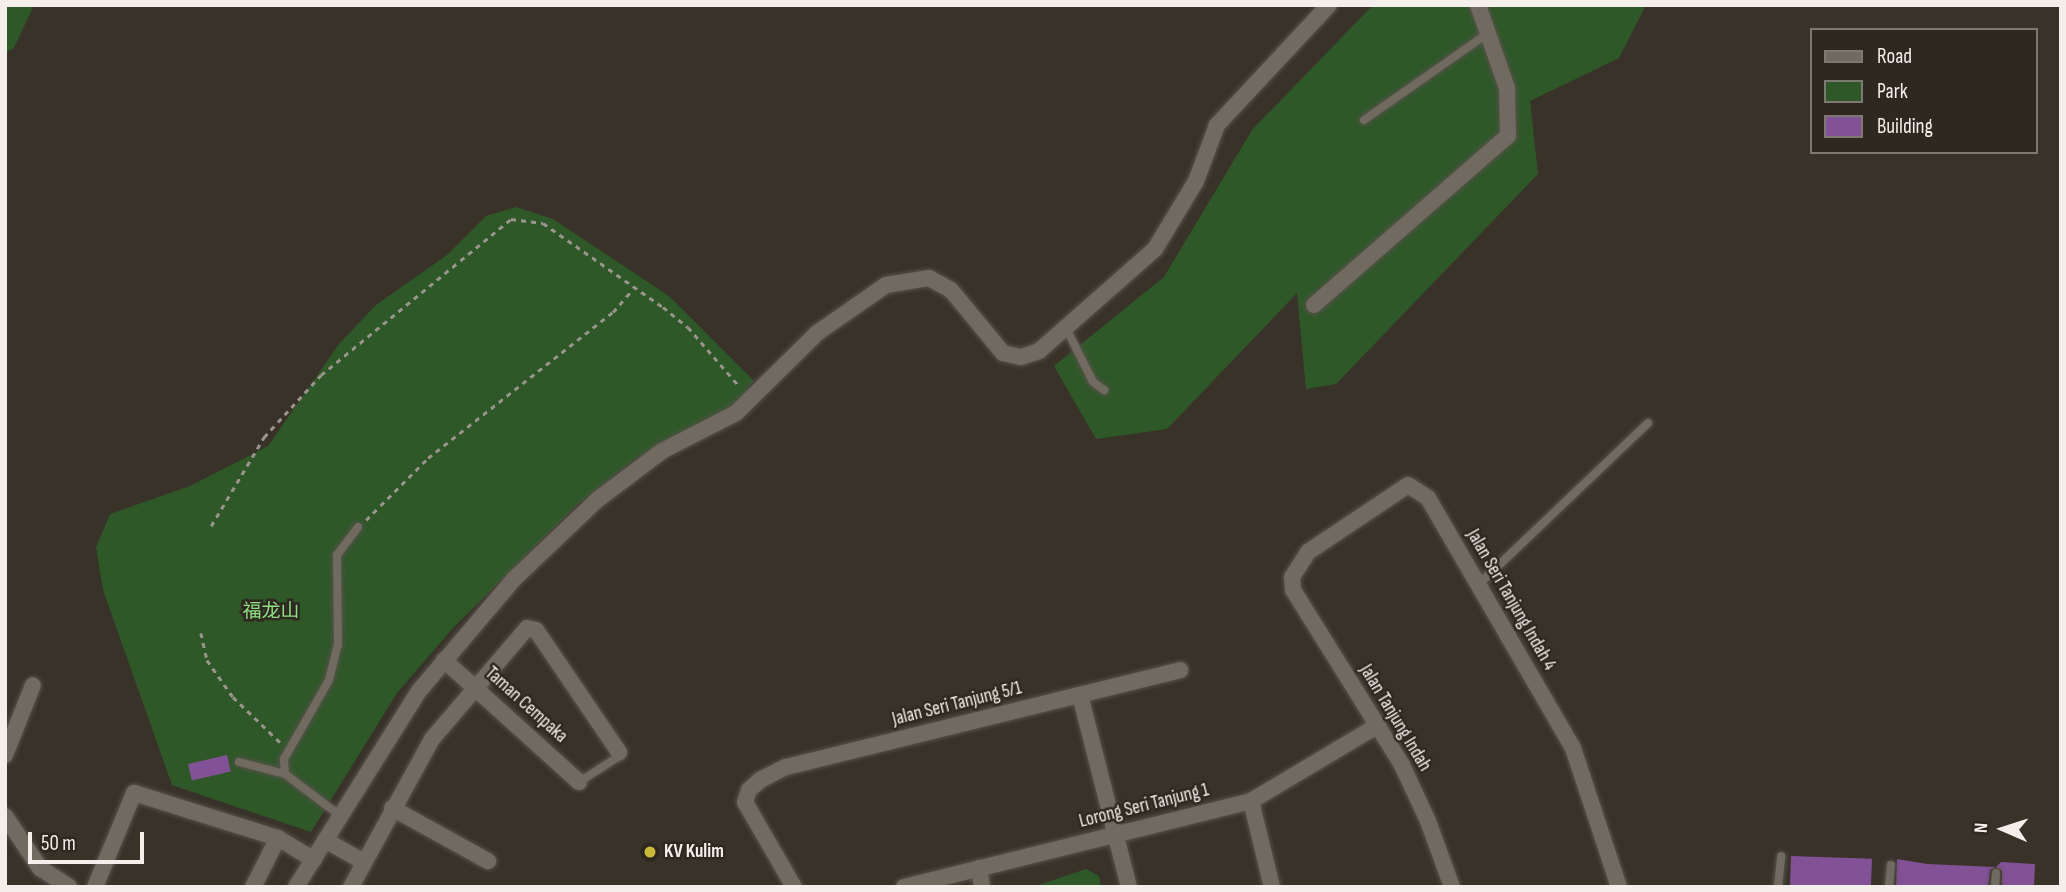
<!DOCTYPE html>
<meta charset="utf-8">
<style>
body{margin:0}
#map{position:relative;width:2066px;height:892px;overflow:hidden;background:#383229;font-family:"Sofia Sans Condensed","Noto Sans SC",sans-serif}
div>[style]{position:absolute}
.green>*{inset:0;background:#2f5829}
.building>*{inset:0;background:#835196;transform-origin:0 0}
.path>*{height:2.5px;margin-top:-1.25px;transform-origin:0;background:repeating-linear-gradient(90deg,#9a948d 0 5px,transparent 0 10px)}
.roads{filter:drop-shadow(0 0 2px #56514a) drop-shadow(0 0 2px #56514a)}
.lane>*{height:8px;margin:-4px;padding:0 4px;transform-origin:4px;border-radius:4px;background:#716a61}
.street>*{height:16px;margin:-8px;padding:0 8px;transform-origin:8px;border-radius:8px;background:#716a61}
.dots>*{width:19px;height:19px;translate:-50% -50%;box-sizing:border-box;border:4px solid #2e2820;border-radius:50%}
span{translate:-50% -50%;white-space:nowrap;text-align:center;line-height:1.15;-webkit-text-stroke:5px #2e2820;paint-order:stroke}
.street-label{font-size:19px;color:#f4efea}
.park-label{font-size:19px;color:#8edf82}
.poi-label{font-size:19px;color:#f4efea;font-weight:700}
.left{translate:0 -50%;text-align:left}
.frame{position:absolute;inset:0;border:7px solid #f4efea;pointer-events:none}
.legend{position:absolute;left:1810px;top:28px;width:228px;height:126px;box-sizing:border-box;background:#2e2820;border:2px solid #7d7871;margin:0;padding:9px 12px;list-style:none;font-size:21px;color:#f4efea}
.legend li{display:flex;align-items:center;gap:14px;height:35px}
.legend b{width:35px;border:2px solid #7d7871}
.north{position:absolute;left:1968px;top:794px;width:70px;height:70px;-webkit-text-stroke:5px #2e2820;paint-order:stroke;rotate:273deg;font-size:19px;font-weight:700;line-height:28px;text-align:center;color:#f4efea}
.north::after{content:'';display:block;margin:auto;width:24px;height:32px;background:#f4efea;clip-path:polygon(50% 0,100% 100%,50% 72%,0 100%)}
.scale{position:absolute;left:28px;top:832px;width:116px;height:32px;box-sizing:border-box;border:4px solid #f4efea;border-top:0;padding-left:9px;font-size:21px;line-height:24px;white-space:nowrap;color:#f4efea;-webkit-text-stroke:5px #2e2820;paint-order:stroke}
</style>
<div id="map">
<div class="green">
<i style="clip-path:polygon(5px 5px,34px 5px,14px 48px,5px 53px)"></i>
<i style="clip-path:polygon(1373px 5px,1646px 5px,1619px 58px,1530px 101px,1538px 174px,1336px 384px,1306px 389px,1297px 293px,1167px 429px,1096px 439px,1054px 366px,1164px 277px,1252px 130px)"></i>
<i style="clip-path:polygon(516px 207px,553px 219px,669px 296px,754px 381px,736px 404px,638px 457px,577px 505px,454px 627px,397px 693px,311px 832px,172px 785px,103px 590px,96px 547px,110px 514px,190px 486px,268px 446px,339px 344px,376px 305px,447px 255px,486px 216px)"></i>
<i style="clip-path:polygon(1086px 869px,1099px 876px,1101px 887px,1033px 887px)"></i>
</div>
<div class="building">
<i style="left:227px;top:755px;width:17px;height:40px;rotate:77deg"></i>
<i style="left:1791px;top:856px;width:81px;height:31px;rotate:2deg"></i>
<i style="clip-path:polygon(1897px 859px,1927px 864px,1996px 867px,1990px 870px,1988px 887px,1896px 887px)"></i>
<i style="clip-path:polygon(2001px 862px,2035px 864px,2034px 887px,2002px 887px,2002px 871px,1996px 867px)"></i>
</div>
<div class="path">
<i style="left:366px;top:520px;width:88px;rotate:-45deg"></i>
<i style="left:428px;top:458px;width:236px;rotate:-38.3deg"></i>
<i style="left:613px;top:312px;width:30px;rotate:-49deg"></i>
<i style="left:211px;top:526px;width:104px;rotate:-59.2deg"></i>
<i style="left:264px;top:437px;width:84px;rotate:-47.4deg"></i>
<i style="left:321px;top:375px;width:246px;rotate:-39.4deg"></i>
<i style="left:511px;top:219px;width:32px;rotate:7deg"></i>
<i style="left:543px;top:223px;width:146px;rotate:35deg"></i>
<i style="left:663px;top:307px;width:32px;rotate:39deg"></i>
<i style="left:688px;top:327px;width:79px;rotate:49.1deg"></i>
<i style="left:201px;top:633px;width:28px;rotate:77deg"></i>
<i style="left:207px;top:660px;width:45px;rotate:54.9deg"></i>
<i style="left:233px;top:697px;width:66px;rotate:43.8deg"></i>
</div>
<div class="roads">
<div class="lane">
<i style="left:1364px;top:120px;width:150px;rotate:-35deg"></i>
<i style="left:1067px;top:330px;width:58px;rotate:63.4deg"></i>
<i style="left:1093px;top:382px;width:14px;rotate:36deg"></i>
<i style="left:1478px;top:585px;width:235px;rotate:-43.6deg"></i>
<i style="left:239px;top:762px;width:48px;rotate:14.6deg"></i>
<i style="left:285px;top:774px;width:66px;rotate:37deg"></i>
<i style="left:285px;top:774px;width:15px;rotate:-94deg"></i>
<i style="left:284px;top:759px;width:91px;rotate:-60.3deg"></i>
<i style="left:329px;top:680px;width:36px;rotate:-76deg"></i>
<i style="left:338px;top:645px;width:90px;rotate:-90.6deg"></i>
<i style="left:337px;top:555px;width:35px;rotate:-53deg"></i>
<i style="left:579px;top:782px;width:46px;rotate:-32.7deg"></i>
<i style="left:618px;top:757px;width:5px;rotate:-79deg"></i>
<i style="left:1778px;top:887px;width:31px;rotate:-84deg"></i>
<i style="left:1889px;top:887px;width:22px;rotate:-85deg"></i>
<i style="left:1995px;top:887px;width:14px;rotate:-86deg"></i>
</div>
<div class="street">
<i style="left:1314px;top:305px;width:257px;rotate:-41.1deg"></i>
<i style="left:1508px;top:136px;width:48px;rotate:-91.2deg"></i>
<i style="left:1507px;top:88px;width:88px;rotate:-109.3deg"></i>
<i style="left:444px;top:660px;width:182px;rotate:42.1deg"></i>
<i style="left:1080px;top:695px;width:198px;rotate:75.7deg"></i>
<i style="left:5px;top:755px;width:75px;rotate:-68.2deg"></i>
<i style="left:1251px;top:801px;width:89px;rotate:76.3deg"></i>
<i style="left:392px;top:808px;width:110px;rotate:28.9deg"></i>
<i style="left:5px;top:816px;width:63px;rotate:56.1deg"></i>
<i style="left:40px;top:868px;width:35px;rotate:33deg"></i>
<i style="left:325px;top:840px;width:43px;rotate:29.6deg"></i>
<i style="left:979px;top:868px;width:19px;rotate:81deg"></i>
<i style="left:95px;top:887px;width:102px;rotate:-67.5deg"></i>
<i style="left:134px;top:793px;width:151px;rotate:17.4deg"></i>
<i style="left:278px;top:838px;width:42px;rotate:31.4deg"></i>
<i style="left:253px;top:887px;width:55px;rotate:-63deg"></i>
<i style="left:296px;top:887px;width:231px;rotate:-57.9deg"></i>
<i style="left:419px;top:691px;width:147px;rotate:-49.7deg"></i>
<i style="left:514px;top:579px;width:115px;rotate:-43.6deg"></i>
<i style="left:597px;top:500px;width:81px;rotate:-37deg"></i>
<i style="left:662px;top:451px;width:83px;rotate:-27.2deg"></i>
<i style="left:736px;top:413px;width:114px;rotate:-44.6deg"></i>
<i style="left:817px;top:333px;width:84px;rotate:-34.8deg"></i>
<i style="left:886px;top:285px;width:44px;rotate:-9.2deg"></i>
<i style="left:929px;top:278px;width:25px;rotate:29deg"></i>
<i style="left:951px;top:290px;width:82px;rotate:50.5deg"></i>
<i style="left:1003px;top:353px;width:18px;rotate:13deg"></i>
<i style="left:1021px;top:357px;width:19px;rotate:-18deg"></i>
<i style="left:1039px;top:351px;width:154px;rotate:-41.3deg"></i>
<i style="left:1155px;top:249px;width:79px;rotate:-58.9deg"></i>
<i style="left:1196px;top:181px;width:60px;rotate:-69.4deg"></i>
<i style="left:1217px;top:125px;width:164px;rotate:-47deg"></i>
<i style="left:351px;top:887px;width:169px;rotate:-61.3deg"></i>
<i style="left:432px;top:739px;width:146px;rotate:-49.4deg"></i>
<i style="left:527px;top:628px;width:9px;rotate:13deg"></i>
<i style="left:536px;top:630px;width:148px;rotate:55.8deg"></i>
<i style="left:794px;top:887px;width:98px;rotate:-120deg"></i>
<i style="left:745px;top:802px;width:13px;rotate:-72deg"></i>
<i style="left:749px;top:790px;width:15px;rotate:-42deg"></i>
<i style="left:760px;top:780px;width:29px;rotate:-27deg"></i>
<i style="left:786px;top:767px;width:406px;rotate:-13.8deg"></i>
<i style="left:904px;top:887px;width:357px;rotate:-13.9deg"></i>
<i style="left:1251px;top:801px;width:147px;rotate:-30.8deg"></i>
<i style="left:1452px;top:887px;width:70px;rotate:-110deg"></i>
<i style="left:1428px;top:821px;width:62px;rotate:-114.9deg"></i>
<i style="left:1402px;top:765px;width:206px;rotate:-121.9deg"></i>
<i style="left:1293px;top:590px;width:13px;rotate:-94deg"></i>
<i style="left:1292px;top:577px;width:30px;rotate:-57deg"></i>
<i style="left:1308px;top:552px;width:120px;rotate:-33.8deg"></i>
<i style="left:1408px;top:485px;width:24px;rotate:33deg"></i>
<i style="left:1428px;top:498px;width:289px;rotate:59.9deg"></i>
<i style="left:1573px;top:748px;width:146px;rotate:71.7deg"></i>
</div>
</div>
<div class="dots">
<i style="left:650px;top:852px;background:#cbba39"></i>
</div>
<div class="street-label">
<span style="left:1511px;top:600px;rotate:60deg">Jalan Seri Tanjung Indah 4</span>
<span style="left:957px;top:704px;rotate:-14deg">Jalan Seri Tanjung 5/1</span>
<span style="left:526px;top:705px;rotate:42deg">Taman Cempaka</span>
<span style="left:1395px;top:718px;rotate:59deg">Jalan Tanjung Indah</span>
<span style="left:1144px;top:806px;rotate:-14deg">Lorong Seri Tanjung 1</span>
</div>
<div class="park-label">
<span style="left:271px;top:612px">福龙山</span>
</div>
<div class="poi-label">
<span class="left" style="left:664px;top:852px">KV Kulim</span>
</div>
<div class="frame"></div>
<ul class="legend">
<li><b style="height:9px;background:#716a61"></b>Road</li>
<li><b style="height:19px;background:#2f5829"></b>Park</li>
<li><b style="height:19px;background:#835196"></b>Building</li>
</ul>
<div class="north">N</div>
<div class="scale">50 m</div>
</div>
